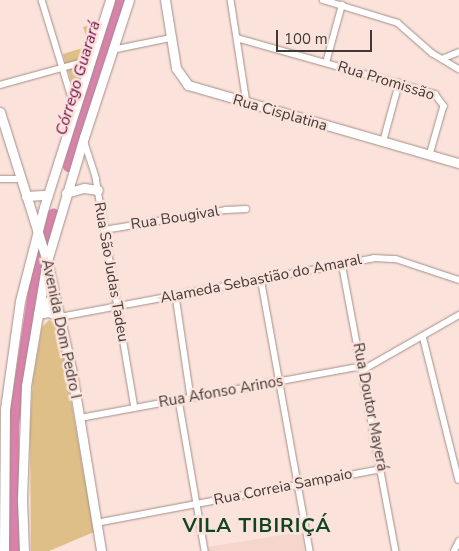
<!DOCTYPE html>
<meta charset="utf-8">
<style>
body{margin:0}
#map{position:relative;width:459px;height:551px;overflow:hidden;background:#fbe3dc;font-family:"Nunito Sans",sans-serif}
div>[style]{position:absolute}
.built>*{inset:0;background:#f5d5cc}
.green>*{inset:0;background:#ddbf87}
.river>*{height:11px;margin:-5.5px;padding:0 5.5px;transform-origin:5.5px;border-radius:5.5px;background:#d982ab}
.roads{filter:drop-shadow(0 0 1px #a48e88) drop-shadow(0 0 1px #a48e88)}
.street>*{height:5.5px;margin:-2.75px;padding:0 2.75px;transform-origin:2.75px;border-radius:2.75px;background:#fff}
.secondary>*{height:9px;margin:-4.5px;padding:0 4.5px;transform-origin:4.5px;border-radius:4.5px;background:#fff}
.primary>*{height:9px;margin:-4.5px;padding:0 4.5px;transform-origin:4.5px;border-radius:4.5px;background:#fff}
span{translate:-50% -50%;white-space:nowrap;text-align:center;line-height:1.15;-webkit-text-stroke:5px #fbe3dc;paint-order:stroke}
.street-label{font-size:15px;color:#423936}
.water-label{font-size:16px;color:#750c4b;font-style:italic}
.district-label{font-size:20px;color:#104422;font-weight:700;letter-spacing:1px}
.scale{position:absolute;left:276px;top:30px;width:96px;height:22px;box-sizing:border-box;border:2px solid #423936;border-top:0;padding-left:6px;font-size:15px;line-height:18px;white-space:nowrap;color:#423936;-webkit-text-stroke:4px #fbe3dc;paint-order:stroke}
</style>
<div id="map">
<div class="built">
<i style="clip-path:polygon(301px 532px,304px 551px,208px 551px,208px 547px)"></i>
</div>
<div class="green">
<i style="clip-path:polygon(97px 23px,75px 94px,63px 54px,89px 46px,83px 27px)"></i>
<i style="clip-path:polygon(49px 320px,56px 324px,59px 332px,94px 532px,49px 551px,31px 551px,30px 429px,33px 379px,42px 327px)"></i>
</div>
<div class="river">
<i style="left:68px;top:166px;width:174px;rotate:-72.6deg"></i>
<i style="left:14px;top:551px;width:127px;rotate:-90.5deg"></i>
<i style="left:13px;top:424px;width:147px;rotate:-81.4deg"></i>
<i style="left:35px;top:279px;width:68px;rotate:-74.7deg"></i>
</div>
<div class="roads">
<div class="street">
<i style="left:42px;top:0;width:113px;rotate:73deg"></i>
<i style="left:231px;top:0;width:104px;rotate:81.2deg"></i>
<i style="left:323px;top:0;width:78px;rotate:17deg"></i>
<i style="left:398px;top:23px;width:45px;rotate:41.4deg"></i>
<i style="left:432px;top:53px;width:31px;rotate:31deg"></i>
<i style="left:237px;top:38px;width:206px;rotate:15.8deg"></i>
<i style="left:435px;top:94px;width:15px;rotate:53deg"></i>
<i style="left:444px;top:106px;width:51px;rotate:105.9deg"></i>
<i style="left:112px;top:50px;width:60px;rotate:-11.5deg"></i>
<i style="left:442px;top:59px;width:18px;rotate:-22deg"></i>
<i style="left:326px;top:63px;width:60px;rotate:-74.6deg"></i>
<i style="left:0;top:85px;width:94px;rotate:-15.4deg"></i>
<i style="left:84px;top:140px;width:40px;rotate:72deg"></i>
<i style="left:96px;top:178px;width:233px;rotate:80.4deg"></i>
<i style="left:383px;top:142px;width:61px;rotate:-74.8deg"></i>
<i style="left:0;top:179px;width:21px"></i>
<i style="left:104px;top:230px;width:124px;rotate:-9.3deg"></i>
<i style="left:226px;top:210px;width:20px;rotate:-3deg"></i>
<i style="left:342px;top:263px;width:293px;rotate:79.4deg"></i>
<i style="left:261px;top:278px;width:277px;rotate:79.8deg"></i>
<i style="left:176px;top:296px;width:103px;rotate:81.6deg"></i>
<i style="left:60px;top:317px;width:319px;rotate:-10.6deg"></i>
<i style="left:374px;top:258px;width:22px;rotate:3deg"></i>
<i style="left:396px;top:259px;width:66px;rotate:18.4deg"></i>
<i style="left:423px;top:336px;width:148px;rotate:76deg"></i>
<i style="left:363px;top:370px;width:111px;rotate:-29.8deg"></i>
<i style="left:179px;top:400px;width:153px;rotate:80.2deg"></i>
<i style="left:80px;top:418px;width:288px;rotate:-10.4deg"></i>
<i style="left:96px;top:523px;width:290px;rotate:-10.7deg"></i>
<i style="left:454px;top:551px;width:11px;rotate:-63deg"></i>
</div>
<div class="secondary">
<i style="left:165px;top:0;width:69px;rotate:80.8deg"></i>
<i style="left:176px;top:68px;width:21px;rotate:55deg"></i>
<i style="left:188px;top:85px;width:282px;rotate:16.1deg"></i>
<i style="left:47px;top:261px;width:115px;rotate:77.4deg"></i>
<i style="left:72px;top:373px;width:180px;rotate:80.7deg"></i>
</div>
<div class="primary">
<i style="left:0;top:112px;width:156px;rotate:72.5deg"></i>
<i style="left:66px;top:193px;width:19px;rotate:-16deg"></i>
<i style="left:84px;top:188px;width:14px;rotate:8deg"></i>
<i style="left:26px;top:196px;width:22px;rotate:-3deg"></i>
<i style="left:38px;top:314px;width:26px;rotate:-50deg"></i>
<i style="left:38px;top:314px;width:11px;rotate:-10deg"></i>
<i style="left:49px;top:312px;width:12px;rotate:24deg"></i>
<i style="left:4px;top:551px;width:142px;rotate:-89.6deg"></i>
<i style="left:5px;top:409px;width:109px;rotate:-82.1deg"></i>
<i style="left:20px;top:301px;width:97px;rotate:-75.7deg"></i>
<i style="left:44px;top:207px;width:217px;rotate:-72.3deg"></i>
<i style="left:24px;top:551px;width:51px;rotate:-92.2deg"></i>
<i style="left:22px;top:500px;width:114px;rotate:-88deg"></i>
<i style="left:26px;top:386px;width:127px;rotate:-80.5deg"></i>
<i style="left:47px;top:261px;width:129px;rotate:-73.4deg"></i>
<i style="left:84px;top:137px;width:144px;rotate:-71.8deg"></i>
</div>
</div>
<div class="street-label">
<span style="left:386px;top:81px;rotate:17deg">Rua Promissão</span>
<span style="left:280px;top:113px;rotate:16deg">Rua Cisplatina</span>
<span style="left:175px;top:218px;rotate:-9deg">Rua Bougival</span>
<span style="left:111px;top:272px;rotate:80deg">Rua São Judas Tadeu</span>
<span style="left:261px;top:279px;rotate:-11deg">Alameda Sebastião do Amaral</span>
<span style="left:61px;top:329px;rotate:78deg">Avenida Dom Pedro I</span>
<span style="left:221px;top:392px;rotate:-10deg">Rua Afonso Arinos</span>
<span style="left:370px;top:407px;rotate:79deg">Rua Doutor Mayerá</span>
<span style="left:283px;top:487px;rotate:-11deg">Rua Correia Sampaio</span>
</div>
<div class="water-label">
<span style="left:78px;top:78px;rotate:-73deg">Córrego Guarará</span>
</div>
<div class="district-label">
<span style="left:257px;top:525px">VILA TIBIRIÇÁ</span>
</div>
<div class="scale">100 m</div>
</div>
